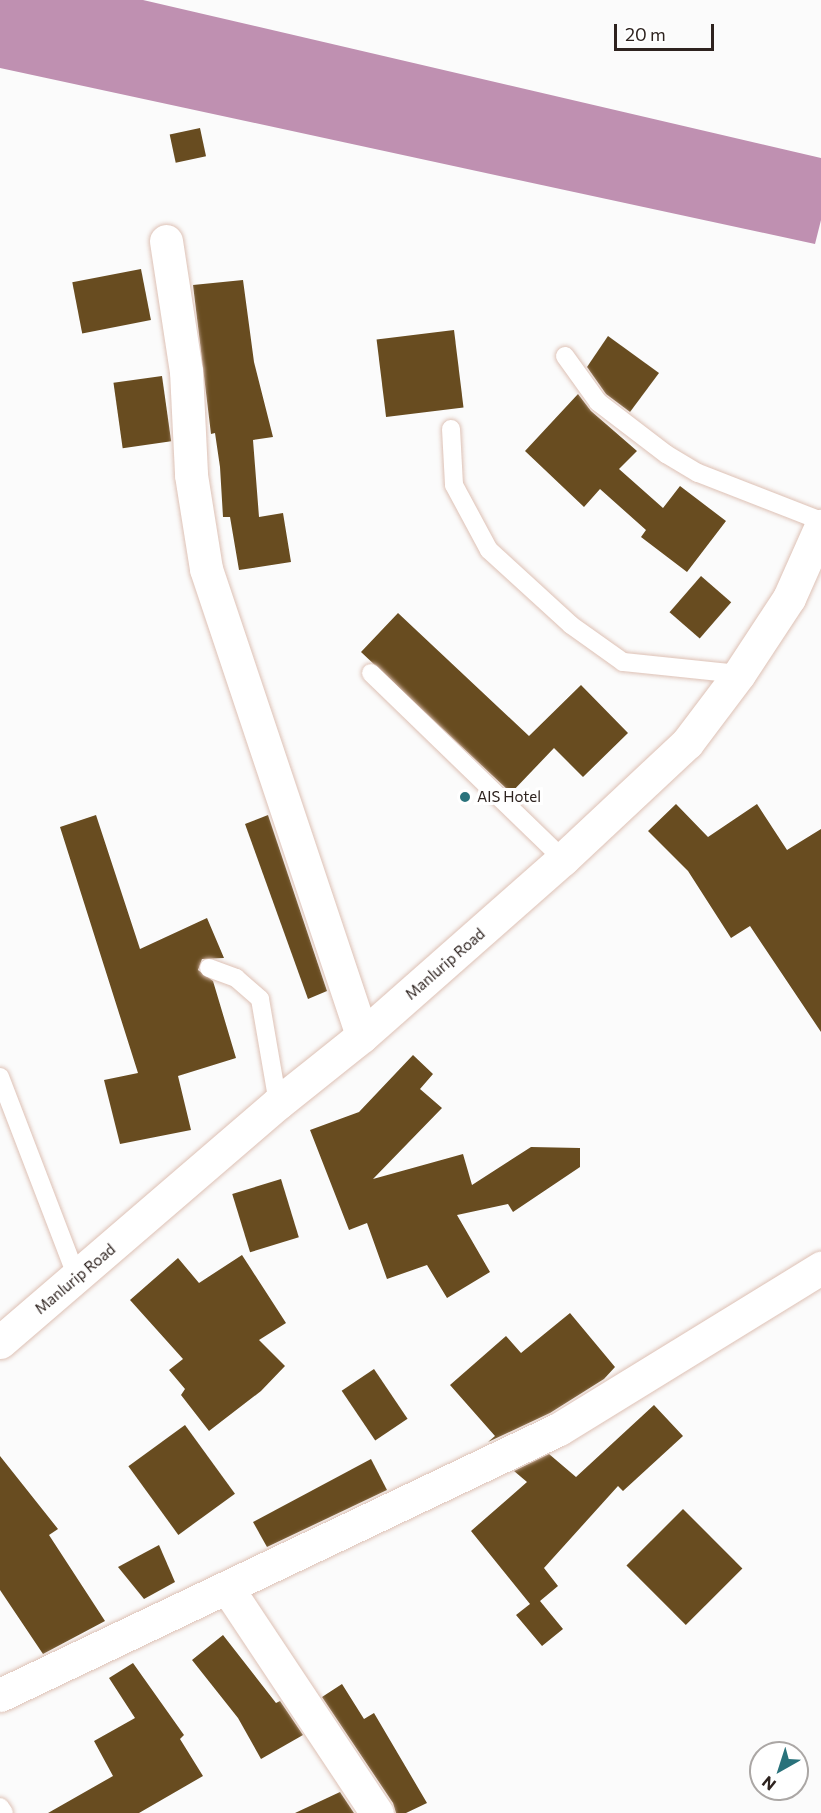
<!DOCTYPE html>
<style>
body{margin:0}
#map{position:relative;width:821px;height:1813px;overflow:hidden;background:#fbfbfb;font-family:Commissioner,sans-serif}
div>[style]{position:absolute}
.water>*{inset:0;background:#bf90b1}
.building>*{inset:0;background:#684c20;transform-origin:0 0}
.roads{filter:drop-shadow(0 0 2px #ddc1b5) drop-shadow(0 0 2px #ddc1b5)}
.service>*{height:18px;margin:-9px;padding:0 9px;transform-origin:9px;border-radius:9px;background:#fff}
.minor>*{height:33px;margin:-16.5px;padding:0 16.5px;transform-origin:16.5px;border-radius:16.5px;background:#fff}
.secondary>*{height:33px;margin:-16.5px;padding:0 16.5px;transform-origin:16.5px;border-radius:16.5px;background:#fff}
.dots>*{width:16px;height:16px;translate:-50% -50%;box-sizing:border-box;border:3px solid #fff;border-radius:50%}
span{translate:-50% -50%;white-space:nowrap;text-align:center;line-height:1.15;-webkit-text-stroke:6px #fff;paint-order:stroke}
.poi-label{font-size:15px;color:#2e231f}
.left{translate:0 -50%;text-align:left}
.street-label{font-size:15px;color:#2e231f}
.north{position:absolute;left:749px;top:1741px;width:60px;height:60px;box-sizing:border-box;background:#fff;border:2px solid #aba7a5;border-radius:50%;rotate:219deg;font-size:16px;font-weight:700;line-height:24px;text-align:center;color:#2e231f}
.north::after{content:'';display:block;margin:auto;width:21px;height:27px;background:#29727b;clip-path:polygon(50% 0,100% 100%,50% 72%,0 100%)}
.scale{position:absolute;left:614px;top:24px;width:100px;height:27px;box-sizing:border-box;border:3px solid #2e231f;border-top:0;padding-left:8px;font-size:18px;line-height:21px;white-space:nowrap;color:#2e231f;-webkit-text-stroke:4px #fff;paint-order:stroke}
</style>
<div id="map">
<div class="water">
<i style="clip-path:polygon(0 0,143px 0,821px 158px,821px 220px,815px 244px,0 68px)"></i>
</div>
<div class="building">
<i style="left:200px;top:128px;width:29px;height:31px;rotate:78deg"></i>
<i style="left:141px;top:269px;width:52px;height:70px;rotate:79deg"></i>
<i style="clip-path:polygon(243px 280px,254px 362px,273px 437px,253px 440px,259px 517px,283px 513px,291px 562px,239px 570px,230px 517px,223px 517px,220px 467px,215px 433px,211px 434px,193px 285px)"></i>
<i style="left:454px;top:330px;width:78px;height:78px;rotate:83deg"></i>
<i style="clip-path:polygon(608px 336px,659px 373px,630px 412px,606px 394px,587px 367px)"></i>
<i style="left:162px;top:376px;width:66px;height:49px;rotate:82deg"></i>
<i style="clip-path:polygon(578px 394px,591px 411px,637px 451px,619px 469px,663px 508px,680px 486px,726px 521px,687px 572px,641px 537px,646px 530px,600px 489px,584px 507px,525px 451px)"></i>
<i style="left:701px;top:576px;width:40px;height:48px;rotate:41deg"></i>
<i style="clip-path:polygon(398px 613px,529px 736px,581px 685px,628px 733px,583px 777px,554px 748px,511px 793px,361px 652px)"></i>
<i style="clip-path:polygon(676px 804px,708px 837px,757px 804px,787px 850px,821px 829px,821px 1032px,750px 926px,731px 938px,688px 871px,648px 831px)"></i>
<i style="clip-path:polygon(96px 815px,140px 949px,207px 918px,224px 958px,202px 959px,198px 970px,213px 981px,236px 1058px,178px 1076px,191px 1130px,120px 1144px,104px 1080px,138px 1073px,60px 827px)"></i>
<i style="clip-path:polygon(268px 815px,327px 991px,308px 999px,245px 824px)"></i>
<i style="clip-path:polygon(413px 1055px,433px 1074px,420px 1089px,442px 1108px,373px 1179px,463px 1154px,472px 1185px,531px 1147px,580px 1148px,580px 1167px,513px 1212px,508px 1204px,457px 1215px,490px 1272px,447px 1298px,427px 1265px,387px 1279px,367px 1223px,349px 1230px,310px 1130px,359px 1112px)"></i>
<i style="left:281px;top:1179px;width:61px;height:51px;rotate:73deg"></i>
<i style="clip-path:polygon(242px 1255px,286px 1323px,259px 1340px,285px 1366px,261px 1391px,209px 1431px,181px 1395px,185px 1389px,169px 1370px,183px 1359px,130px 1300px,178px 1258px,199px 1283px)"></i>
<i style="clip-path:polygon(570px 1313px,615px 1367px,604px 1379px,550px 1413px,488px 1442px,495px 1436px,450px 1385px,506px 1336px,521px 1353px)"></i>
<i style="left:374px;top:1369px;width:60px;height:39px;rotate:56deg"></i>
<i style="clip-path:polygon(654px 1405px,683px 1436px,623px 1491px,618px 1486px,544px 1568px,558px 1586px,540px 1601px,563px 1629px,542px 1646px,516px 1615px,530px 1604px,471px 1531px,527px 1482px,514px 1471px,549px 1454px,576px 1477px)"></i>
<i style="left:185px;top:1425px;width:85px;height:70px;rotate:54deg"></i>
<i style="clip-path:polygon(0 1456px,58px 1529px,49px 1535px,105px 1621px,43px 1654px,0 1590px)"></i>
<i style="clip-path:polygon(371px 1459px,387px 1490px,267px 1547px,253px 1522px)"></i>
<i style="left:683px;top:1509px;width:84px;height:80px;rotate:45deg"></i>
<i style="clip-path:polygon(159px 1545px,175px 1582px,144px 1599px,118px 1567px)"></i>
<i style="clip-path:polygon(223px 1635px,276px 1703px,280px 1701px,303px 1735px,261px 1759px,238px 1718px,192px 1660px)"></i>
<i style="clip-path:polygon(133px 1663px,184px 1735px,180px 1739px,203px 1776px,139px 1813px,48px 1813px,113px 1776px,94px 1741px,135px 1718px,109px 1678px)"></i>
<i style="clip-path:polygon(342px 1684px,364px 1719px,374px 1713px,427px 1803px,406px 1813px,396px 1813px,393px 1803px,322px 1697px)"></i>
<i style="clip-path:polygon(340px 1792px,354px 1813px,295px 1813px)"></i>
</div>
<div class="roads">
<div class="service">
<i style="left:565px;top:356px;width:57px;rotate:54.3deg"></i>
<i style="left:598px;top:402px;width:86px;rotate:37.4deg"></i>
<i style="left:666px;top:454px;width:37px;rotate:31deg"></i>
<i style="left:698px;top:473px;width:132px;rotate:21.3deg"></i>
<i style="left:451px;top:429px;width:56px;rotate:86.9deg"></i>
<i style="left:454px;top:485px;width:74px;rotate:61.7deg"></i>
<i style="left:489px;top:550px;width:111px;rotate:42.4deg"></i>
<i style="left:571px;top:625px;width:64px;rotate:35.4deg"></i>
<i style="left:623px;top:662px;width:117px;rotate:5.9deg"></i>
<i style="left:371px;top:673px;width:267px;rotate:44.1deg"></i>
<i style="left:209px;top:968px;width:29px;rotate:20deg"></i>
<i style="left:236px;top:978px;width:32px;rotate:41deg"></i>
<i style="left:260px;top:999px;width:106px;rotate:80.2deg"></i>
<i style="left:0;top:1077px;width:215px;rotate:69deg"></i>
<i style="left:0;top:1807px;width:7px;rotate:56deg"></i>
</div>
<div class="minor">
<i style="left:166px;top:241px;width:132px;rotate:81.3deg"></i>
<i style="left:186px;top:371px;width:104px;rotate:87.2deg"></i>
<i style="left:191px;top:475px;width:95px;rotate:80.9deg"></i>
<i style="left:206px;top:569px;width:492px;rotate:71.5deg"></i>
<i style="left:228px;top:1589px;width:269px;rotate:56.4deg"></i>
<i style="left:0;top:1695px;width:619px;rotate:-25.45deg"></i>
<i style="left:559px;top:1429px;width:308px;rotate:-31.6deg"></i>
</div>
<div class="secondary">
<i style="left:0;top:1342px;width:367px;rotate:-40.7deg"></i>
<i style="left:278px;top:1103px;width:107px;rotate:-38.6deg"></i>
<i style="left:362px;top:1036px;width:268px;rotate:-41.4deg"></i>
<i style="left:563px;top:859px;width:170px;rotate:-43.1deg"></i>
<i style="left:687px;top:743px;width:86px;rotate:-53deg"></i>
<i style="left:739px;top:674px;width:91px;rotate:-56.7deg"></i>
<i style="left:789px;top:598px;width:79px;rotate:-66deg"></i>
</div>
</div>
<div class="dots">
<i style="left:465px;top:797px;background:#29727b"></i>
</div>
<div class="poi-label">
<span class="left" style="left:477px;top:797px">AIS Hotel</span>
</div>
<div class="street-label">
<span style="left:445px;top:964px;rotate:-41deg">Manlurip Road</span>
<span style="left:75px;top:1279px;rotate:-40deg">Manlurip Road</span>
</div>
<div class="north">N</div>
<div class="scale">20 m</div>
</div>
